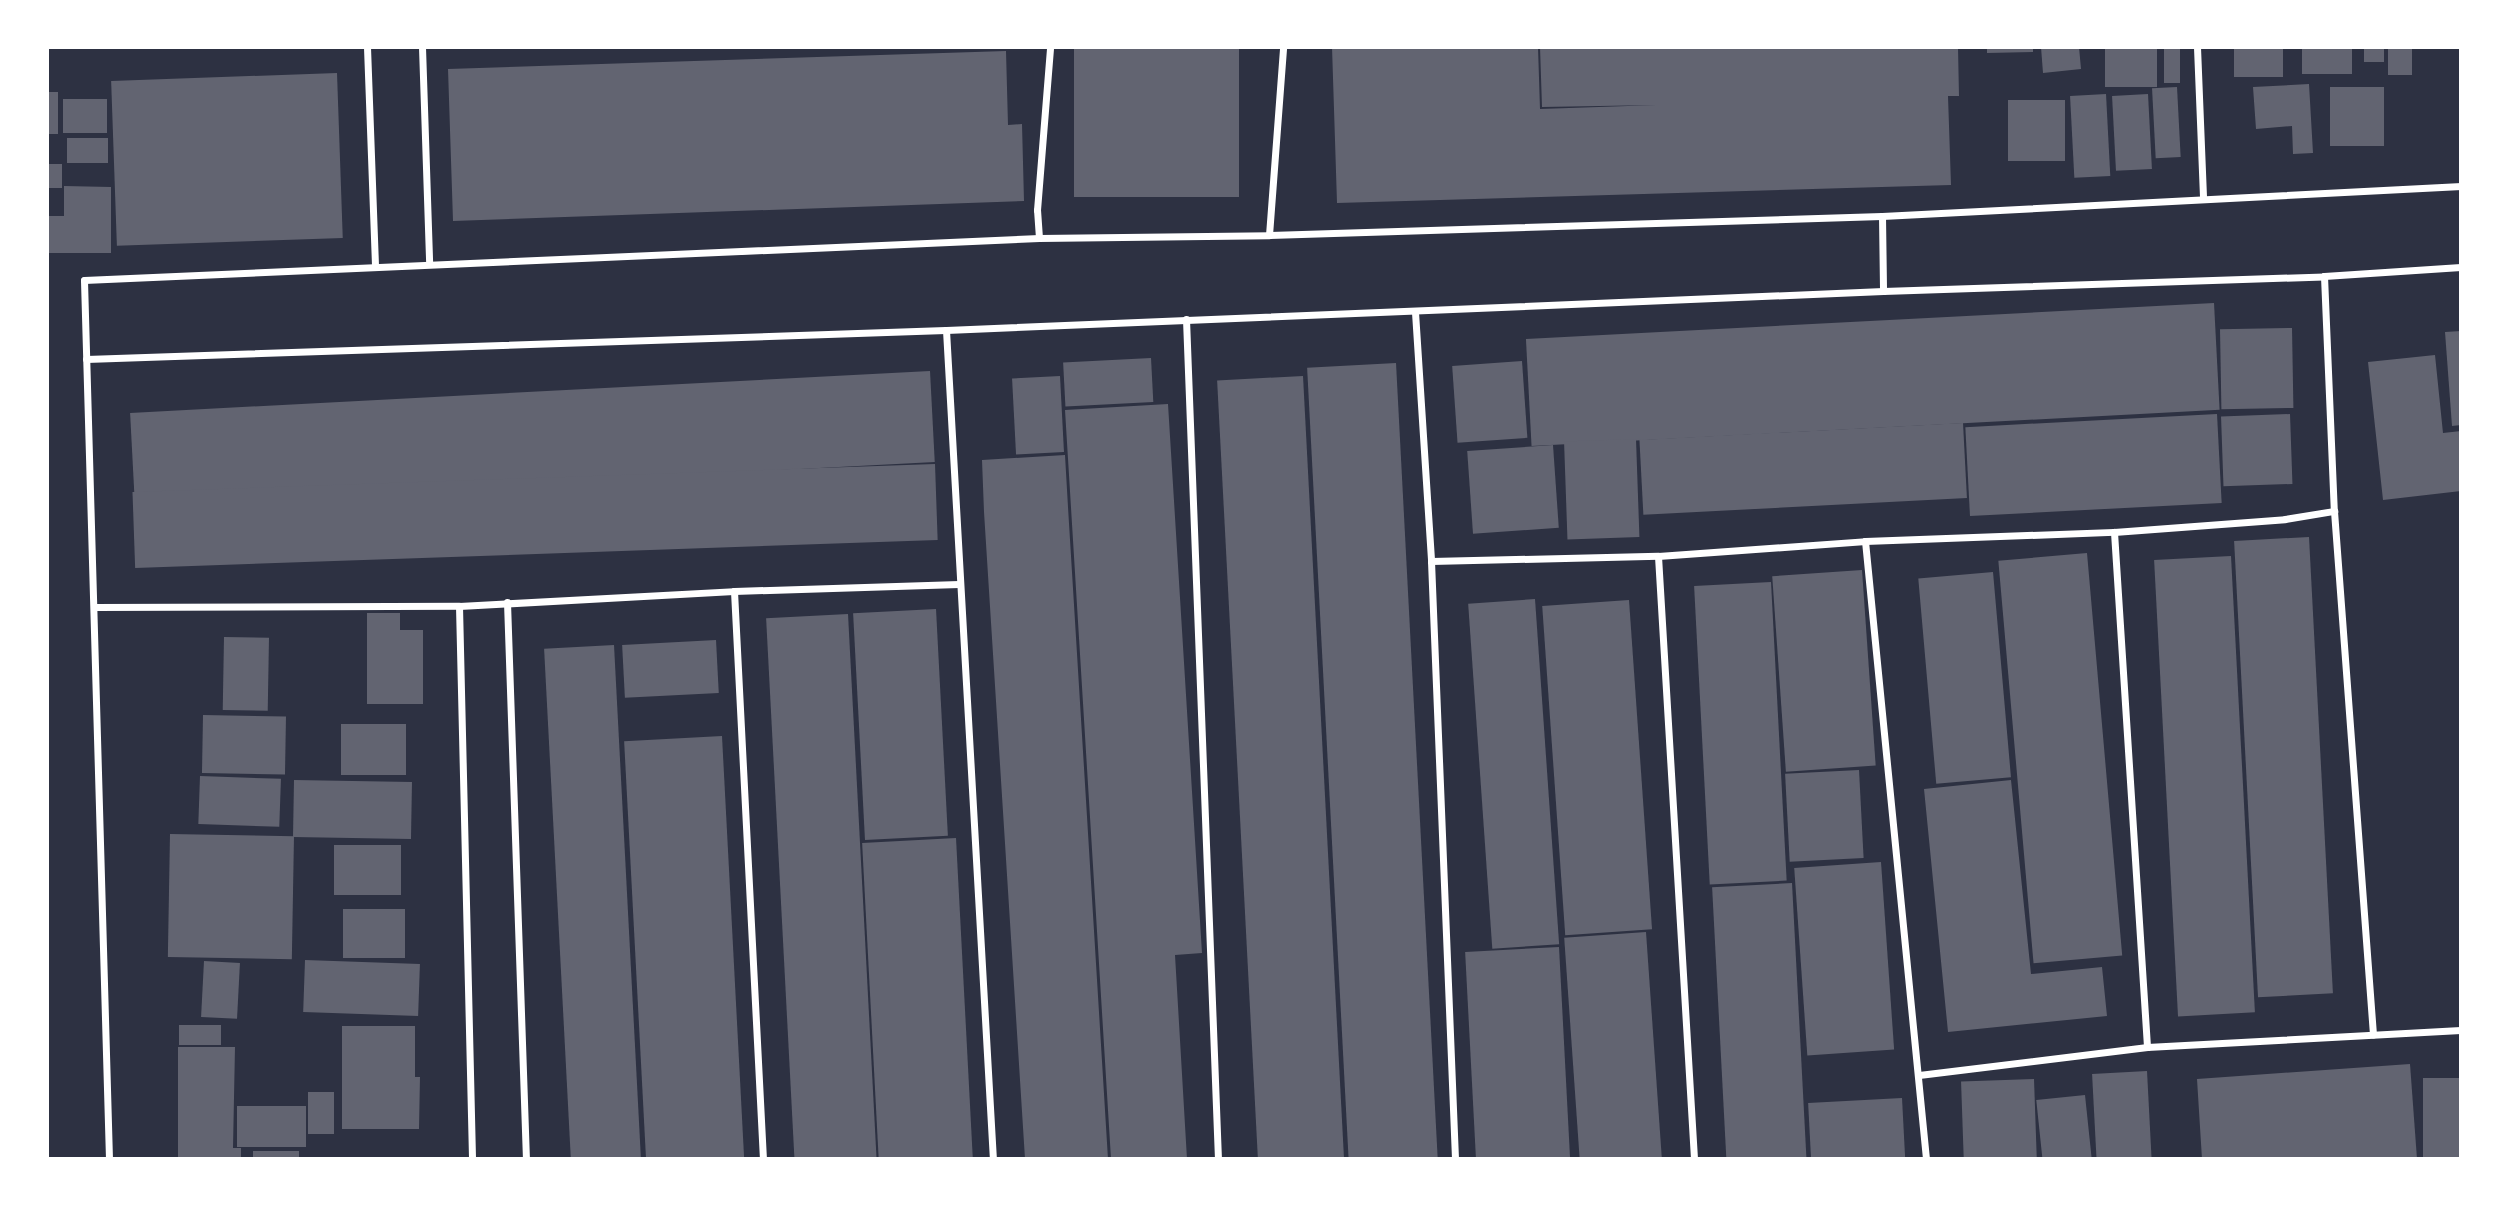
<!DOCTYPE html>
<style>
body{margin:0}
#map{position:relative;width:2508px;height:1206px;overflow:hidden;background:#2d3142;font-family:Cabin,sans-serif}
div>[style]{position:absolute}
.building>*{inset:0;background:#626471;transform-origin:0 0}
.minor>*{height:7px;margin:-3.5px;padding:0 3.5px;transform-origin:3.5px;border-radius:3.5px;background:#fff}
span{translate:-50% -50%;white-space:nowrap;text-align:center;line-height:1.15;-webkit-text-stroke:7px #fff;paint-order:stroke}
.frame{position:absolute;inset:0;border:49px solid #fff;pointer-events:none}
</style>
<div id="map">
<div class="building">
<i style="left:1074px;top:47px;width:165px;height:150px"></i>
<i style="clip-path:polygon(1332px 47px,1538px 47px,1540px 109px,1657px 105px,1542px 107px,1540px 47px,1958px 47px,1959px 96px,1948px 96px,1951px 185px,1337px 203px)"></i>
<i style="clip-path:polygon(1987px 47px,2033px 47px,2033px 52px,1987px 53px)"></i>
<i style="clip-path:polygon(2041px 47px,2079px 47px,2081px 69px,2043px 73px)"></i>
<i style="left:2105px;top:47px;width:52px;height:40px"></i>
<i style="left:2164px;top:47px;width:16px;height:36px"></i>
<i style="left:2234px;top:47px;width:49px;height:30px"></i>
<i style="left:2302px;top:47px;width:50px;height:27px"></i>
<i style="left:2364px;top:47px;width:20px;height:15px"></i>
<i style="left:2388px;top:47px;width:24px;height:28px"></i>
<i style="clip-path:polygon(1006px 51px,1008px 125px,1022px 124px,1024px 201px,453px 221px,448px 69px)"></i>
<i style="left:337px;top:73px;width:165px;height:226px;rotate:88deg"></i>
<i style="clip-path:polygon(2309px 84px,2313px 153px,2293px 154px,2292px 126px,2256px 129px,2253px 87px)"></i>
<i style="left:2177px;top:87px;width:70px;height:25px;rotate:87deg"></i>
<i style="left:2330px;top:87px;width:54px;height:59px"></i>
<i style="left:47px;top:92px;width:11px;height:42px"></i>
<i style="left:2106px;top:94px;width:82px;height:36px;rotate:87deg"></i>
<i style="left:2148px;top:94px;width:75px;height:36px;rotate:87deg"></i>
<i style="left:63px;top:99px;width:44px;height:34px"></i>
<i style="left:2008px;top:100px;width:57px;height:61px"></i>
<i style="left:67px;top:138px;width:41px;height:25px"></i>
<i style="left:47px;top:164px;width:15px;height:24px"></i>
<i style="clip-path:polygon(64px 186px,111px 187px,111px 253px,47px 253px,47px 216px,64px 216px)"></i>
<i style="left:2214px;top:303px;width:107px;height:689px;rotate:87deg"></i>
<i style="left:2292px;top:328px;width:80px;height:72px;rotate:89deg"></i>
<i style="clip-path:polygon(2461px 331px,2461px 425px,2452px 426px,2445px 332px)"></i>
<i style="clip-path:polygon(2435px 355px,2443px 433px,2461px 431px,2461px 491px,2383px 500px,2368px 362px)"></i>
<i style="left:1151px;top:358px;width:44px;height:88px;rotate:87deg"></i>
<i style="left:1522px;top:361px;width:77px;height:70px;rotate:86deg"></i>
<i style="left:1396px;top:363px;width:797px;height:89px;rotate:87deg"></i>
<i style="left:930px;top:371px;width:91px;height:801px;rotate:87deg"></i>
<i style="left:1060px;top:376px;width:76px;height:48px;rotate:87deg"></i>
<i style="left:1303px;top:376px;width:784px;height:86px;rotate:87deg"></i>
<i style="clip-path:polygon(1168px 404px,1202px 953px,1175px 955px,1187px 1159px,1111px 1159px,1065px 410px)"></i>
<i style="left:2217px;top:414px;width:89px;height:252px;rotate:87deg"></i>
<i style="left:2290px;top:414px;width:70px;height:69px;rotate:88deg"></i>
<i style="left:1963px;top:423px;width:75px;height:324px;rotate:87deg"></i>
<i style="left:1636px;top:439px;width:98px;height:72px;rotate:88deg"></i>
<i style="left:1553px;top:445px;width:83px;height:86px;rotate:86deg"></i>
<i style="clip-path:polygon(1065px 455px,1068px 507px,1108px 1159px,1025px 1159px,984px 512px,982px 460px)"></i>
<i style="left:935px;top:464px;width:76px;height:803px;rotate:88deg"></i>
<i style="left:2309px;top:537px;width:457px;height:75px;rotate:87deg"></i>
<i style="left:2087px;top:553px;width:404px;height:89px;rotate:85deg"></i>
<i style="left:2231px;top:556px;width:457px;height:77px;rotate:87deg"></i>
<i style="left:1862px;top:570px;width:196px;height:90px;rotate:86deg"></i>
<i style="left:1993px;top:572px;width:206px;height:75px;rotate:85deg"></i>
<i style="left:1771px;top:582px;width:299px;height:77px;rotate:87deg"></i>
<i style="left:1535px;top:599px;width:346px;height:67px;rotate:86deg"></i>
<i style="left:1629px;top:600px;width:330px;height:87px;rotate:86deg"></i>
<i style="left:936px;top:609px;width:227px;height:83px;rotate:87deg"></i>
<i style="clip-path:polygon(367px 613px,400px 613px,400px 630px,423px 630px,423px 704px,367px 704px)"></i>
<i style="left:848px;top:614px;width:546px;height:82px;rotate:87deg"></i>
<i style="left:224px;top:637px;width:45px;height:73px;rotate:1deg"></i>
<i style="left:716px;top:640px;width:53px;height:94px;rotate:87deg"></i>
<i style="left:614px;top:645px;width:515px;height:70px;rotate:87deg"></i>
<i style="left:203px;top:715px;width:83px;height:58px;rotate:1deg"></i>
<i style="left:341px;top:724px;width:65px;height:51px"></i>
<i style="left:722px;top:736px;width:424px;height:98px;rotate:87deg"></i>
<i style="left:1859px;top:770px;width:88px;height:74px;rotate:87deg"></i>
<i style="left:200px;top:776px;width:81px;height:48px;rotate:2deg"></i>
<i style="left:294px;top:780px;width:118px;height:57px;rotate:1deg"></i>
<i style="clip-path:polygon(2011px 780px,2031px 974px,2102px 967px,2107px 1016px,1948px 1032px,1924px 789px)"></i>
<i style="left:170px;top:834px;width:124px;height:123px;rotate:1deg"></i>
<i style="left:956px;top:838px;width:321px;height:94px;rotate:87deg"></i>
<i style="left:334px;top:845px;width:67px;height:50px"></i>
<i style="left:1881px;top:862px;width:188px;height:87px;rotate:86deg"></i>
<i style="left:1792px;top:883px;width:276px;height:80px;rotate:87deg"></i>
<i style="left:343px;top:909px;width:62px;height:49px"></i>
<i style="left:1646px;top:932px;width:228px;height:82px;rotate:86deg"></i>
<i style="left:1559px;top:947px;width:212px;height:94px;rotate:87deg"></i>
<i style="left:305px;top:960px;width:115px;height:52px;rotate:2deg"></i>
<i style="left:204px;top:961px;width:36px;height:56px;rotate:3deg"></i>
<i style="left:179px;top:1025px;width:42px;height:20px"></i>
<i style="clip-path:polygon(342px 1026px,415px 1026px,415px 1077px,420px 1077px,419px 1129px,342px 1129px)"></i>
<i style="clip-path:polygon(178px 1047px,235px 1047px,233px 1148px,241px 1148px,241px 1159px,178px 1159px)"></i>
<i style="clip-path:polygon(2410px 1064px,2417px 1159px,2202px 1159px,2197px 1079px)"></i>
<i style="left:2147px;top:1071px;width:88px;height:55px;rotate:87deg"></i>
<i style="left:2423px;top:1078px;width:38px;height:81px"></i>
<i style="left:2034px;top:1079px;width:80px;height:73px;rotate:88deg"></i>
<i style="left:334px;top:1092px;width:42px;height:26px;rotate:90deg"></i>
<i style="left:2085px;top:1095px;width:64px;height:49px;rotate:84deg"></i>
<i style="left:1902px;top:1098px;width:61px;height:94px;rotate:87deg"></i>
<i style="left:237px;top:1106px;width:69px;height:41px"></i>
<i style="left:253px;top:1151px;width:46px;height:8px"></i>
</div>
<div class="minor">
<i style="left:367px;top:47px;width:218px;rotate:87.9deg"></i>
<i style="left:422px;top:47px;width:216px;rotate:88.1deg"></i>
<i style="left:2197px;top:47px;width:152px;rotate:87.7deg"></i>
<i style="left:1882px;top:216px;width:75px;rotate:89.2deg"></i>
<i style="left:1269px;top:235px;width:189px;rotate:-85.7deg"></i>
<i style="left:1039px;top:238px;width:28px;rotate:-94deg"></i>
<i style="left:1037px;top:210px;width:164px;rotate:-85.4deg"></i>
<i style="left:2324px;top:276px;width:235px;rotate:87.6deg"></i>
<i style="left:2334px;top:511px;width:525px;rotate:85.74deg"></i>
<i style="left:1415px;top:312px;width:250px;rotate:86.3deg"></i>
<i style="left:1431px;top:561px;width:598px;rotate:87.7deg"></i>
<i style="left:1186px;top:319px;width:841px;rotate:87.82deg"></i>
<i style="left:946px;top:330px;width:830px;rotate:86.76deg"></i>
<i style="left:86px;top:359px;width:860px;rotate:-1.93deg"></i>
<i style="left:946px;top:330px;width:938px;rotate:-2.38deg"></i>
<i style="left:1883px;top:291px;width:441px;rotate:-1.9deg"></i>
<i style="left:2324px;top:276px;width:137px;rotate:-3.8deg"></i>
<i style="left:2114px;top:532px;width:516px;rotate:86.33deg"></i>
<i style="left:1865px;top:541px;width:621px;rotate:84.36deg"></i>
<i style="left:1658px;top:556px;width:604px;rotate:86.58deg"></i>
<i style="left:1431px;top:561px;width:227px;rotate:-1.3deg"></i>
<i style="left:1658px;top:556px;width:208px;rotate:-4.1deg"></i>
<i style="left:1865px;top:541px;width:249px;rotate:-2.1deg"></i>
<i style="left:2114px;top:532px;width:171px;rotate:-4.3deg"></i>
<i style="left:2285px;top:519px;width:50px;rotate:-9.3deg"></i>
<i style="left:734px;top:591px;width:569px;rotate:87.08deg"></i>
<i style="left:507px;top:602px;width:557px;rotate:88.05deg"></i>
<i style="left:459px;top:606px;width:553px;rotate:88.65deg"></i>
<i style="left:95px;top:607px;width:364px;rotate:-0.2deg"></i>
<i style="left:459px;top:606px;width:275px;rotate:-3.1deg"></i>
<i style="left:734px;top:591px;width:225px;rotate:-1.8deg"></i>
<i style="left:1919px;top:1075px;width:230px;rotate:-7deg"></i>
<i style="left:2147px;top:1047px;width:314px;rotate:-3.1deg"></i>
<i style="left:109px;top:1159px;width:879px;rotate:-91.63deg"></i>
<i style="left:84px;top:280px;width:956px;rotate:-2.52deg"></i>
<i style="left:1039px;top:238px;width:230px;rotate:-0.7deg"></i>
<i style="left:1269px;top:235px;width:613px;rotate:-1.78deg"></i>
<i style="left:1882px;top:216px;width:580px;rotate:-2.97deg"></i>
</div>
<div class="frame"></div>
</div>
